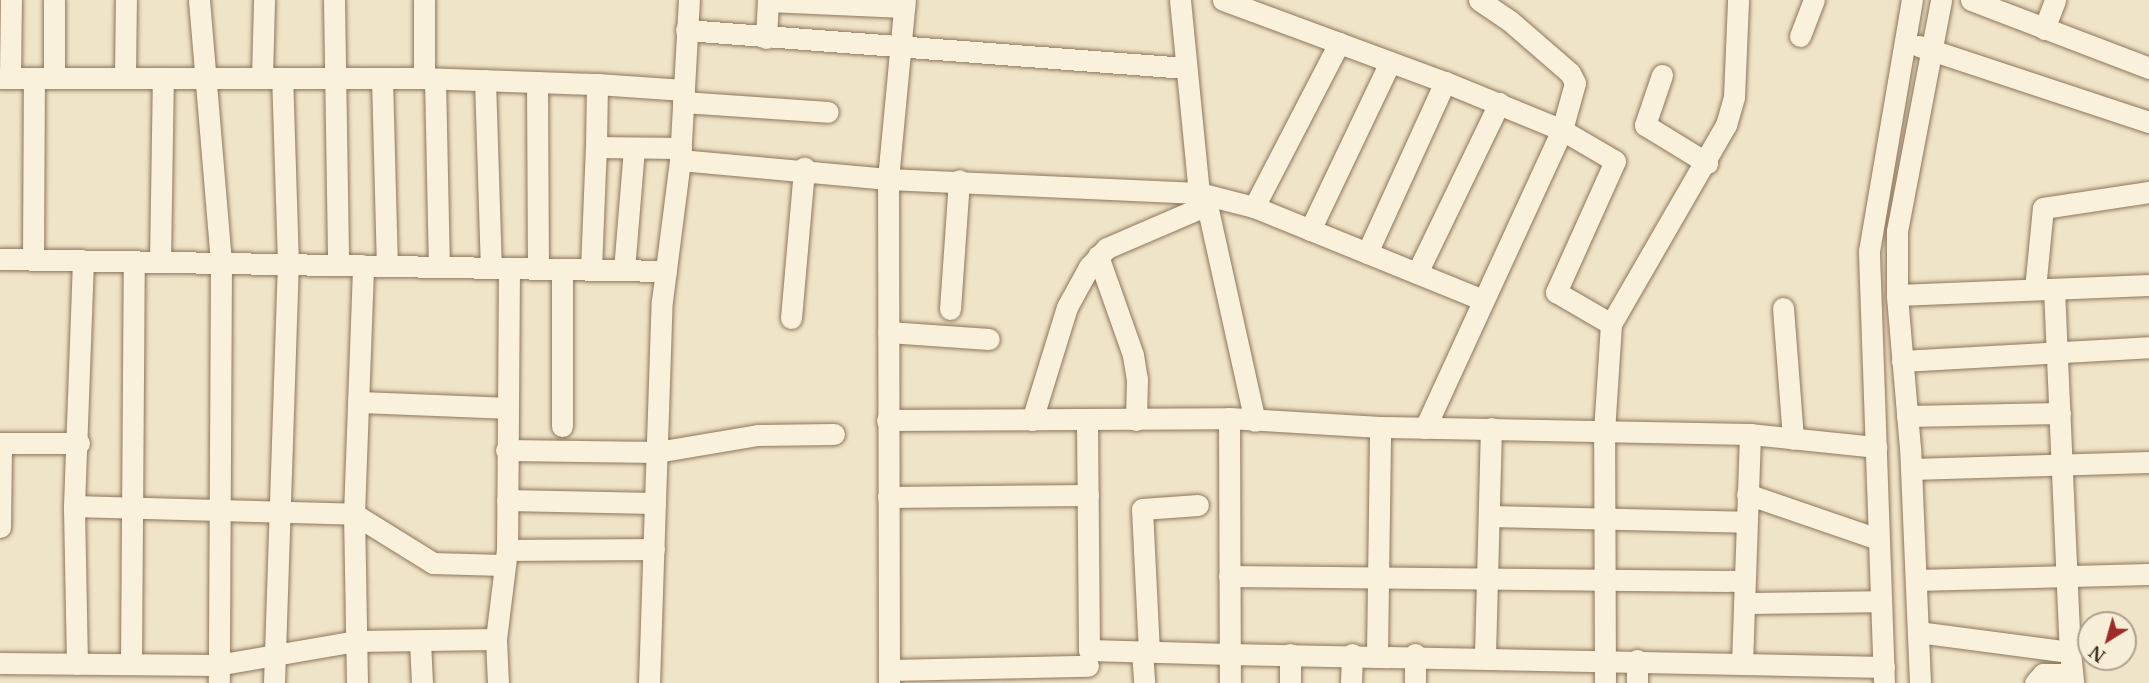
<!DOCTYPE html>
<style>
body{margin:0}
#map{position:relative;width:2149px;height:683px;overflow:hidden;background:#f0e4c8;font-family:"Libre Baskerville",serif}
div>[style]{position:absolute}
.roads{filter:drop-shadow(0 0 2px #8d765c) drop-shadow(0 0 2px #8d765c)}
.minor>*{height:21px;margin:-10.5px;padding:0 10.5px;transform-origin:10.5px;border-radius:10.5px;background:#faf1dc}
span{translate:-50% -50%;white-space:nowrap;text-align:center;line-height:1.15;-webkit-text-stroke:4.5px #f7eed8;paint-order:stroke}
.north{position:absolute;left:2077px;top:611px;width:60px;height:60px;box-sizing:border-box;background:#f7eed8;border:2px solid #ada18e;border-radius:50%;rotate:217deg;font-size:16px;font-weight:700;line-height:24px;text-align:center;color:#3d2e20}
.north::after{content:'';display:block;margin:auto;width:21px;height:27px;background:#9e2a2b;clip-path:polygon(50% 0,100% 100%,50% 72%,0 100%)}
</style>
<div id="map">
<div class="roads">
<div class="minor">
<i style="left:54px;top:0;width:77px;rotate:90deg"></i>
<i style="left:199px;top:0;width:264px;rotate:85.2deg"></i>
<i style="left:221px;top:263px;width:420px;rotate:90.3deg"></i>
<i style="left:334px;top:0;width:265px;rotate:89.1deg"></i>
<i style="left:1180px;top:0;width:194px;rotate:84.4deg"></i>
<i style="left:1199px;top:193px;width:14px;rotate:56deg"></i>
<i style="left:1207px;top:205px;width:221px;rotate:77.5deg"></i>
<i style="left:1223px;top:0;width:237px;rotate:20.3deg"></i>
<i style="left:1445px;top:82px;width:126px;rotate:22.3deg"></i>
<i style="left:1562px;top:130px;width:328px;rotate:114.7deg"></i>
<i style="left:1479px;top:0;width:37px;rotate:34deg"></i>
<i style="left:1510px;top:21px;width:79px;rotate:40.9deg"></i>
<i style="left:1570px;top:73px;width:11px;rotate:63deg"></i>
<i style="left:1575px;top:83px;width:49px;rotate:105.5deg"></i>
<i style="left:1562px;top:130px;width:61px;rotate:30.3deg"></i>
<i style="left:1615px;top:161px;width:144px;rotate:114.2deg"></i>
<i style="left:1556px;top:292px;width:64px;rotate:30.2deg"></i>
<i style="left:1971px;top:0;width:191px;rotate:20.9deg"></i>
<i style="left:768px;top:1px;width:136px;rotate:2.5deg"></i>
<i style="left:2044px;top:29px;width:31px;rotate:-69deg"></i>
<i style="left:686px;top:30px;width:500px;rotate:4.35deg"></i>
<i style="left:1800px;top:36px;width:39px;rotate:-69deg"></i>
<i style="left:766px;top:38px;width:38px;rotate:-87deg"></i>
<i style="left:1919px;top:46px;width:242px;rotate:18.3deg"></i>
<i style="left:1662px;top:75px;width:53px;rotate:108.8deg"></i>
<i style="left:1645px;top:125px;width:73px;rotate:31.5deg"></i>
<i style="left:125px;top:77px;width:77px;rotate:-89.3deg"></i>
<i style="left:0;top:78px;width:424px"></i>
<i style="left:424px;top:78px;width:78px;rotate:-90deg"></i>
<i style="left:10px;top:78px;width:78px;rotate:-89.3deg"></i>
<i style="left:262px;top:78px;width:78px;rotate:-88.5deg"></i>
<i style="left:382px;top:78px;width:188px;rotate:88.5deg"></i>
<i style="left:424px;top:78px;width:173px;rotate:2deg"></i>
<i style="left:435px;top:79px;width:188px;rotate:88.8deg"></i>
<i style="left:485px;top:80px;width:188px;rotate:88.2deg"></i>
<i style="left:537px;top:82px;width:187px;rotate:89.7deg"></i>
<i style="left:683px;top:102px;width:145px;rotate:3.9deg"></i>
<i style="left:681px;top:148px;width:85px;rotate:-179.3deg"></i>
<i style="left:596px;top:147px;width:63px;rotate:-89.1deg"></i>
<i style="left:597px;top:84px;width:87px;rotate:3.9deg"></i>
<i style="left:680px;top:160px;width:209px;rotate:5.2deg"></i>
<i style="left:888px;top:179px;width:311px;rotate:2.6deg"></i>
<i style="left:1199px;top:193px;width:57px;rotate:14.3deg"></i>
<i style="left:1254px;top:207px;width:247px;rotate:22.1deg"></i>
<i style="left:1254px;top:207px;width:185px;rotate:-62.6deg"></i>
<i style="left:1310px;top:230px;width:186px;rotate:-64.5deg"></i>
<i style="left:1367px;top:253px;width:188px;rotate:-65.5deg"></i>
<i style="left:1098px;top:256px;width:105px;rotate:70.5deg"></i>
<i style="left:1133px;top:355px;width:24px;rotate:81deg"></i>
<i style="left:1137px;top:379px;width:41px;rotate:91.4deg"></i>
<i style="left:0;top:259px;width:666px;rotate:1.03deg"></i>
<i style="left:33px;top:259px;width:181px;rotate:-89.7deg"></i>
<i style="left:160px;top:262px;width:184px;rotate:-89.1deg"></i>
<i style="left:509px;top:268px;width:282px;rotate:90.4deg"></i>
<i style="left:507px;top:550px;width:147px;rotate:-0.4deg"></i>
<i style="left:591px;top:269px;width:122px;rotate:-87.7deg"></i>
<i style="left:624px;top:270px;width:122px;rotate:-85.3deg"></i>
<i style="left:1417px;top:273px;width:189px;rotate:-64.2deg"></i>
<i style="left:2035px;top:289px;width:81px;rotate:-84.4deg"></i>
<i style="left:2043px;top:208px;width:107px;rotate:-8.6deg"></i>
<i style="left:2054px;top:289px;width:363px;rotate:87.5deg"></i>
<i style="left:1897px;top:295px;width:252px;rotate:-2.3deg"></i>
<i style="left:1783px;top:308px;width:131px;rotate:85.6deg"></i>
<i style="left:950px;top:309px;width:129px;rotate:-86deg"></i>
<i style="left:791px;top:318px;width:151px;rotate:-85deg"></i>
<i style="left:888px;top:332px;width:101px;rotate:4deg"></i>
<i style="left:1902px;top:361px;width:247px;rotate:-3.2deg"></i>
<i style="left:358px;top:402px;width:148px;rotate:2.3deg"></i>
<i style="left:1907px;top:416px;width:153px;rotate:-1.1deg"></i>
<i style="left:1229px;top:418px;width:265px;rotate:89.8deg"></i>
<i style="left:887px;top:420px;width:342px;rotate:-0.3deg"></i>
<i style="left:1229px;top:418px;width:151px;rotate:3.4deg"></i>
<i style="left:1380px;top:427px;width:370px;rotate:1.1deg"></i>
<i style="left:1750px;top:434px;width:127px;rotate:5.9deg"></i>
<i style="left:1032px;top:420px;width:118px;rotate:-72.8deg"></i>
<i style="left:1067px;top:307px;width:46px;rotate:-61.2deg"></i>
<i style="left:1089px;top:267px;width:26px;rotate:-47deg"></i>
<i style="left:1107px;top:248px;width:109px;rotate:-23.3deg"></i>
<i style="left:1087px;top:421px;width:229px;rotate:89.5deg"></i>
<i style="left:1089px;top:650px;width:140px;rotate:1.6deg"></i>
<i style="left:1229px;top:654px;width:513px;rotate:1.12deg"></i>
<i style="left:1742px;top:664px;width:230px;rotate:-88deg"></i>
<i style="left:562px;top:426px;width:157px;rotate:-90deg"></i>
<i style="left:0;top:443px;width:79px"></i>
<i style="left:506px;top:450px;width:151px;rotate:0.8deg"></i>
<i style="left:657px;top:452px;width:102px;rotate:-9.6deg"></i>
<i style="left:758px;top:435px;width:76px;rotate:-0.8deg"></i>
<i style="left:1911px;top:469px;width:238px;rotate:-1.7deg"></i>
<i style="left:1747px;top:494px;width:139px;rotate:19deg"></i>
<i style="left:888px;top:497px;width:200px;rotate:-0.6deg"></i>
<i style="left:507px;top:500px;width:148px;rotate:1.2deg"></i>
<i style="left:74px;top:506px;width:280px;rotate:1.6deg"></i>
<i style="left:354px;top:514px;width:93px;rotate:31.8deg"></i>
<i style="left:433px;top:563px;width:70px;rotate:1.6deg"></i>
<i style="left:1489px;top:516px;width:257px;rotate:1.3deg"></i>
<i style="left:0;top:527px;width:84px;rotate:-89.3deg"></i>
<i style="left:1229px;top:576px;width:515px;rotate:0.56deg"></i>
<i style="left:1916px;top:580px;width:233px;rotate:-1.5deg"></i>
<i style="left:1744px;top:603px;width:137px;rotate:-0.8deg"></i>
<i style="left:1918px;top:632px;width:153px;rotate:7.5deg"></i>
<i style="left:2070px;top:652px;width:31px;rotate:84deg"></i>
<i style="left:496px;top:639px;width:44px;rotate:87.4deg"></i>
<i style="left:420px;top:641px;width:42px;rotate:87.3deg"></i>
<i style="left:1142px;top:651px;width:32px;rotate:86deg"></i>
<i style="left:1149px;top:652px;width:143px;rotate:-92.8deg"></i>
<i style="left:1142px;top:509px;width:56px;rotate:-4.1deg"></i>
<i style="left:1290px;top:654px;width:29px;rotate:90deg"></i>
<i style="left:1377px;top:654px;width:227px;rotate:-89.2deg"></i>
<i style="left:1415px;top:654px;width:29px;rotate:90deg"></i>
<i style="left:1485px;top:656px;width:228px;rotate:-88.5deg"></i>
<i style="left:1637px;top:660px;width:23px;rotate:90deg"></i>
<i style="left:0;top:663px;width:217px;rotate:0.5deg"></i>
<i style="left:217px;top:665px;width:141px;rotate:-9.8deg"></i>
<i style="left:356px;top:641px;width:140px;rotate:-0.8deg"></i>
<i style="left:496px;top:639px;width:90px;rotate:-83deg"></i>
<i style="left:77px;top:664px;width:158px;rotate:-91.1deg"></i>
<i style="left:74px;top:506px;width:246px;rotate:-87.9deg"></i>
<i style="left:131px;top:664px;width:403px;rotate:-89.6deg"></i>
<i style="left:1742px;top:664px;width:142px;rotate:1.2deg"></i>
<i style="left:889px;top:670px;width:199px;rotate:-1.2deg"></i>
<i style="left:274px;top:683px;width:419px;rotate:-88.1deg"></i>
<i style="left:288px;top:264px;width:186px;rotate:-91.8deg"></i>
<i style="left:357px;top:683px;width:169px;rotate:-91deg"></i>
<i style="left:354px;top:514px;width:249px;rotate:-87.9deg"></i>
<i style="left:649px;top:683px;width:382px;rotate:-88.1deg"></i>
<i style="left:662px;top:301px;width:142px;rotate:-82.7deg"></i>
<i style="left:680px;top:160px;width:160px;rotate:-86.8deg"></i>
<i style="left:889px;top:683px;width:504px;rotate:-90.11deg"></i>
<i style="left:888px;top:179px;width:180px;rotate:-84.6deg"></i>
<i style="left:1351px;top:683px;width:29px;rotate:-88deg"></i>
<i style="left:1605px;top:683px;width:251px;rotate:-90.2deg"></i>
<i style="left:1604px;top:432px;width:108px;rotate:-86.3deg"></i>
<i style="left:1611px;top:324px;width:230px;rotate:-60deg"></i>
<i style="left:1726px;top:125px;width:29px;rotate:-74deg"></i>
<i style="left:1734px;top:97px;width:97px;rotate:-87.6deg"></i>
<i style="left:1884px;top:683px;width:432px;rotate:-92deg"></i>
<i style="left:1869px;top:251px;width:255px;rotate:-80.3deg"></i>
<i style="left:1920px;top:683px;width:235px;rotate:-92.4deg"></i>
<i style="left:1910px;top:448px;width:154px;rotate:-94.9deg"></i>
<i style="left:1897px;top:295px;width:64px;rotate:-90deg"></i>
<i style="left:1897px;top:231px;width:235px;rotate:-79.2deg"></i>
<i style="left:2035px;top:683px;width:12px;rotate:-48deg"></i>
<i style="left:2043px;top:674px;width:29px"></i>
</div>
</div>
<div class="north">N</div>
</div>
